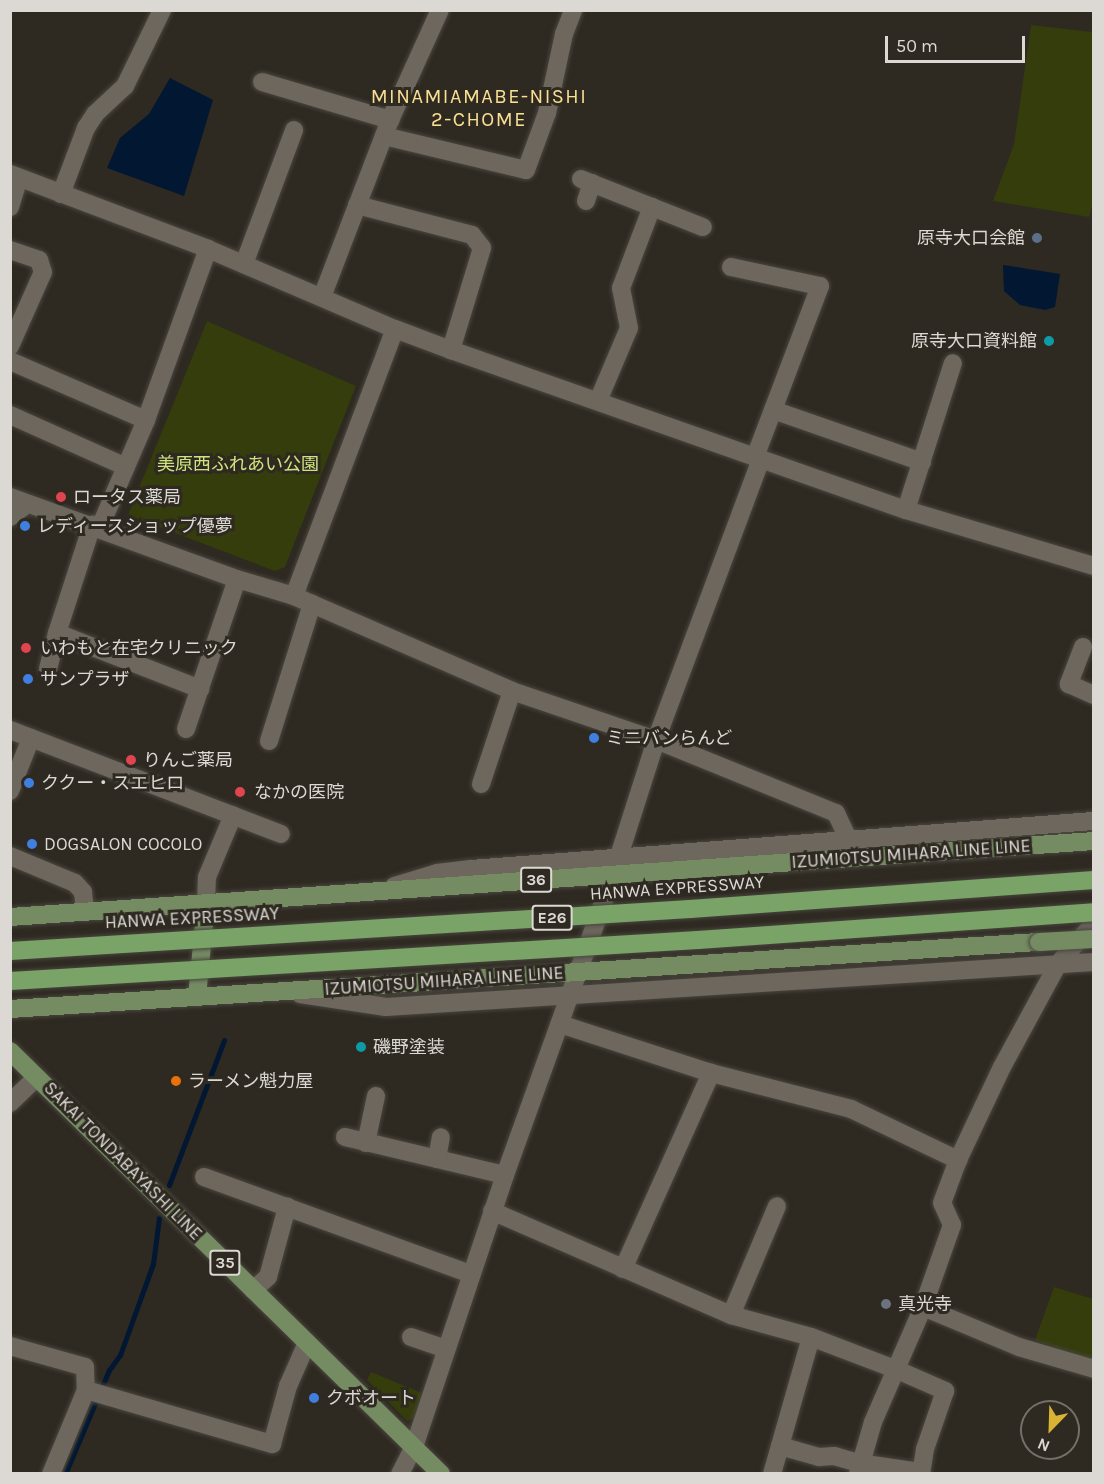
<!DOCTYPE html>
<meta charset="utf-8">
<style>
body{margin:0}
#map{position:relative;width:1104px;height:1484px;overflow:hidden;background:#2e2921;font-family:Karla,"Noto Sans JP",sans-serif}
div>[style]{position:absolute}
.green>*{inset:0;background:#353d0c}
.water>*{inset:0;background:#011732}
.stream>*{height:5px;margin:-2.5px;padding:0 2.5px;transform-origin:2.5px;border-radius:2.5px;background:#011732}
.roads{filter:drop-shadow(0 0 2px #49463f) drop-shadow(0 0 2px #49463f)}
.minor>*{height:18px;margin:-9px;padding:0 9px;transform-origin:9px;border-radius:9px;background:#6d675e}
.major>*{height:18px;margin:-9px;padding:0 9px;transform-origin:9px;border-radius:9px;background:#758c63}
.bridges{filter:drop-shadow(0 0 2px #49463f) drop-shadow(0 0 2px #49463f)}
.major-bridge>*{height:18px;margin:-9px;padding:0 9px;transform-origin:9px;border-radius:9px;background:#758c63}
.highway-bridge>*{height:18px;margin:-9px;padding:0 9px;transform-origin:9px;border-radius:9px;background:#7aa467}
.dots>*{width:16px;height:16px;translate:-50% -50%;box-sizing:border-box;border:3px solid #2e2921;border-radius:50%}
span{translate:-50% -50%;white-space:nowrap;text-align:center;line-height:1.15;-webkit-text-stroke:6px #2e2921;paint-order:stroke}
.shield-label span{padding:2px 4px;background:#2e2921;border:2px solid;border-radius:4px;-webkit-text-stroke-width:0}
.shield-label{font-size:16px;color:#dcd9d4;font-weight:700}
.poi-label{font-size:18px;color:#dcd9d4}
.right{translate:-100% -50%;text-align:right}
.left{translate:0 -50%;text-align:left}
.park-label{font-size:18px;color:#cfe47c}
.street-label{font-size:18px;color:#dcd9d4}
.neighbourhood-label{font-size:20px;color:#fae093;letter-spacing:1.5px}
.frame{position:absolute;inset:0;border:12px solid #dcd9d4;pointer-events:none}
.north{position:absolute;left:1020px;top:1400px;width:60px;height:60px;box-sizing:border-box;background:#2e2921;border:2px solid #746f69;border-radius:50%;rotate:203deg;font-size:16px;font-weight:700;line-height:24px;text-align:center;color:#dcd9d4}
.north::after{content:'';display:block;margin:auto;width:21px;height:27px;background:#d9b334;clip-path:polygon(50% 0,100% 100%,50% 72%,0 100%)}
.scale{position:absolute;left:885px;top:36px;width:140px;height:27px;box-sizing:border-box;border:3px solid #dcd9d4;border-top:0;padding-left:8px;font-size:18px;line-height:21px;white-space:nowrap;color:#dcd9d4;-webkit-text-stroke:4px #2e2921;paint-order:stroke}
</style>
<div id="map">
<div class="green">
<i style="clip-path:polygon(1031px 25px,1093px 32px,1094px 199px,1089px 217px,993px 201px,1014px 144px)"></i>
<i style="clip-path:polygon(207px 321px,356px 386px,285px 567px,275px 571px,128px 515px)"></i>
<i style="clip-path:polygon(1054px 1287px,1093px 1299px,1093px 1361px,1035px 1340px)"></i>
<i style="clip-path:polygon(371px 1372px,422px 1393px,414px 1418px,407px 1421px,367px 1380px)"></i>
</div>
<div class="water">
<i style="clip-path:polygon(170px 78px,213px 100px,184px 196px,107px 168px,120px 138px,149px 114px)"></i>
<i style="clip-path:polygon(1003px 265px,1060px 274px,1055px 307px,1045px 310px,1020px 305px,1004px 291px)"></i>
</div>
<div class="stream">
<i style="left:169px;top:1185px;width:155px;rotate:-69.2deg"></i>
<i style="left:65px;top:1474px;width:113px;rotate:-67.1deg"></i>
<i style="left:109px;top:1370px;width:19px;rotate:-54deg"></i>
<i style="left:120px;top:1355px;width:97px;rotate:-70.1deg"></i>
<i style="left:153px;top:1264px;width:46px;rotate:-82.6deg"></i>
</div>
<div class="roads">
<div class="minor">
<i style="left:262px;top:82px;width:134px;rotate:16.5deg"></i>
<i style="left:384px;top:136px;width:146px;rotate:13.5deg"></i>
<i style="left:526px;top:170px;width:61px;rotate:-69.8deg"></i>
<i style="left:547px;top:113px;width:81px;rotate:-77.9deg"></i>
<i style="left:564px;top:34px;width:26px;rotate:-69deg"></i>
<i style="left:10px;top:174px;width:212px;rotate:20.7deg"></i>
<i style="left:208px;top:249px;width:203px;rotate:23.2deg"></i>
<i style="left:395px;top:329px;width:60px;rotate:20.6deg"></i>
<i style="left:451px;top:350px;width:482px;rotate:19.4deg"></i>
<i style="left:906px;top:510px;width:196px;rotate:16.6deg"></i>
<i style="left:581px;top:179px;width:131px;rotate:21.5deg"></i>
<i style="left:61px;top:194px;width:71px;rotate:-69.3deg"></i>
<i style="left:86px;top:128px;width:17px;rotate:-57deg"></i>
<i style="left:95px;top:114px;width:41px;rotate:-43deg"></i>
<i style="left:125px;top:86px;width:85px;rotate:-64deg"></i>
<i style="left:586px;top:201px;width:19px;rotate:-72deg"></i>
<i style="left:357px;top:205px;width:119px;rotate:14.6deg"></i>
<i style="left:472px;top:235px;width:16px;rotate:52deg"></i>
<i style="left:482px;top:248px;width:107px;rotate:106.9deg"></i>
<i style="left:10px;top:207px;width:30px;rotate:-73deg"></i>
<i style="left:10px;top:250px;width:31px;rotate:19deg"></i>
<i style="left:39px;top:260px;width:13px;rotate:72deg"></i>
<i style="left:43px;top:272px;width:81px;rotate:114deg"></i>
<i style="left:244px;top:264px;width:143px;rotate:-69.5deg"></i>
<i style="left:731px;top:267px;width:91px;rotate:12.1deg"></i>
<i style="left:820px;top:286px;width:183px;rotate:110.8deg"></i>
<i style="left:322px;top:297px;width:190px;rotate:-69deg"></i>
<i style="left:390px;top:120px;width:121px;rotate:-65.6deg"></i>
<i style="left:10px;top:361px;width:148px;rotate:23.5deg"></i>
<i style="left:598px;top:401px;width:79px;rotate:-67deg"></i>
<i style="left:629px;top:328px;width:41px;rotate:-101.3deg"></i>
<i style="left:621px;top:288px;width:87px;rotate:-69.1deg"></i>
<i style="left:773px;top:410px;width:158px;rotate:19.2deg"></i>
<i style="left:10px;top:415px;width:127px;rotate:24.1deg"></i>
<i style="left:10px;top:497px;width:241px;rotate:19.9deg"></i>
<i style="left:237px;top:579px;width:59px;rotate:16.6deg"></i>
<i style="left:294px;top:596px;width:238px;rotate:23.5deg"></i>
<i style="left:512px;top:691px;width:152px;rotate:18.8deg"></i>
<i style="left:656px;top:740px;width:194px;rotate:22.1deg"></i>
<i style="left:836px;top:813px;width:29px;rotate:65deg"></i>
<i style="left:906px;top:510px;width:154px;rotate:-72.3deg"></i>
<i style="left:10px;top:517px;width:21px;rotate:-37deg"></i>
<i style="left:100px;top:527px;width:116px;rotate:-66.7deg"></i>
<i style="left:146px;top:420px;width:182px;rotate:-70.1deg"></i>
<i style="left:294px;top:596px;width:285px;rotate:-69.3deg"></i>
<i style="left:57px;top:633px;width:154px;rotate:21.4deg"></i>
<i style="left:1083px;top:647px;width:40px;rotate:111deg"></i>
<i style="left:1069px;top:684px;width:27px;rotate:24deg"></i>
<i style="left:48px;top:669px;width:37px;rotate:-76deg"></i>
<i style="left:57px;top:633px;width:114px;rotate:-72deg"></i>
<i style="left:186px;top:729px;width:158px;rotate:-71.2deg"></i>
<i style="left:10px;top:730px;width:290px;rotate:21deg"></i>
<i style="left:269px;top:741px;width:144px;rotate:-72.6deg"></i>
<i style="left:481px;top:784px;width:98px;rotate:-71.6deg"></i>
<i style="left:10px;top:791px;width:57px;rotate:-68.4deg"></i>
<i style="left:10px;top:856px;width:70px;rotate:22.6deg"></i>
<i style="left:75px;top:883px;width:12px;rotate:48deg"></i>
<i style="left:83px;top:892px;width:20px;rotate:84deg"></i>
<i style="left:394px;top:886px;width:45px;rotate:-16.8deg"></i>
<i style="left:437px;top:873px;width:34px;rotate:-7deg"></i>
<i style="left:471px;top:869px;width:625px;rotate:-4.41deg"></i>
<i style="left:206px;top:904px;width:27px;rotate:-88deg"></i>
<i style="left:207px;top:877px;width:67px;rotate:-67.2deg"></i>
<i style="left:300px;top:994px;width:87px;rotate:8.6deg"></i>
<i style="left:386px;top:1007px;width:709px;rotate:-3.64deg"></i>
<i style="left:560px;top:1024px;width:159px;rotate:18deg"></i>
<i style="left:10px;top:1103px;width:37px;rotate:-44deg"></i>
<i style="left:345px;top:1137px;width:164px;rotate:13.4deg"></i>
<i style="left:366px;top:1143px;width:48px;rotate:-78deg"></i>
<i style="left:437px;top:1159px;width:22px;rotate:-80deg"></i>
<i style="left:204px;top:1177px;width:284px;rotate:20deg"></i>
<i style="left:492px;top:1211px;width:261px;rotate:23.5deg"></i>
<i style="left:731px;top:1315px;width:83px;rotate:15.4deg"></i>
<i style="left:811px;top:1337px;width:90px;rotate:20.9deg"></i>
<i style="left:895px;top:1369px;width:55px;rotate:23.7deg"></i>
<i style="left:945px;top:1391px;width:61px;rotate:109deg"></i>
<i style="left:925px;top:1449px;width:25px;rotate:99deg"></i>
<i style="left:623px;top:1269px;width:215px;rotate:-65.8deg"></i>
<i style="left:711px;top:1073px;width:145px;rotate:14.4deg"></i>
<i style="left:851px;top:1109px;width:119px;rotate:25.5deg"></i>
<i style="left:253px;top:1290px;width:20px;rotate:-41deg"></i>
<i style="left:268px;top:1277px;width:73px;rotate:-74.8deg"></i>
<i style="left:923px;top:1307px;width:104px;rotate:22.6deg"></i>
<i style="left:1019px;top:1347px;width:78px;rotate:16.3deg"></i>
<i style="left:731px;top:1315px;width:118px;rotate:-67.1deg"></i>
<i style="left:411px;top:1337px;width:37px;rotate:19deg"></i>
<i style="left:10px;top:1346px;width:78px;rotate:15.6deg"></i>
<i style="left:85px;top:1367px;width:23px;rotate:88deg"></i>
<i style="left:86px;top:1390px;width:91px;rotate:112.6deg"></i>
<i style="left:86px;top:1390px;width:194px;rotate:16.2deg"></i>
<i style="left:272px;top:1444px;width:60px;rotate:-74.6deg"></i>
<i style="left:288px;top:1386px;width:47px;rotate:-66.2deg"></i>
<i style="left:780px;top:1446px;width:41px;rotate:15.8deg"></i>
<i style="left:819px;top:1457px;width:15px;rotate:-4deg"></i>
<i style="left:834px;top:1456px;width:26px;rotate:16deg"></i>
<i style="left:859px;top:1463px;width:63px;rotate:8.3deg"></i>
<i style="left:400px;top:1474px;width:30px;rotate:-63deg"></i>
<i style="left:414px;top:1447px;width:287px;rotate:-71.5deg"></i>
<i style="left:505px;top:1175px;width:319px;rotate:-70.2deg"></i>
<i style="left:613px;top:875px;width:142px;rotate:-72.3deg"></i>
<i style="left:656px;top:740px;width:300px;rotate:-69.5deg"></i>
<i style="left:772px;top:1474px;width:142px;rotate:-74.1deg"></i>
<i style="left:858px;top:1474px;width:54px;rotate:-73.9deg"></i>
<i style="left:873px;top:1422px;width:125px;rotate:-66.5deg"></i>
<i style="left:923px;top:1307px;width:87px;rotate:-70.5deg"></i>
<i style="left:952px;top:1225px;width:24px;rotate:-114deg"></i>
<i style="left:942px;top:1203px;width:46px;rotate:-69.6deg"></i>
<i style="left:958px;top:1160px;width:103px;rotate:-64.7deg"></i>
<i style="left:1002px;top:1067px;width:117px;rotate:-61.5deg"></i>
<i style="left:1058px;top:964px;width:55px;rotate:-48.7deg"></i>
</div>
<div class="major">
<i style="left:10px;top:917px;width:1087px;rotate:-4.01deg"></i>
<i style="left:197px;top:997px;width:93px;rotate:-84.5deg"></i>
<i style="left:10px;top:1009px;width:1031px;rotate:-3.73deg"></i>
<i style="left:10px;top:1051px;width:604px;rotate:44.46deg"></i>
</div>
</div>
<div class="bridges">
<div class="major-bridge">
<i style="left:1039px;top:942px;width:55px;rotate:-3.1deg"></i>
</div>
<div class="highway-bridge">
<i style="left:10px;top:951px;width:681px;rotate:-3.53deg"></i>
<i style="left:690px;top:909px;width:405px;rotate:-4.1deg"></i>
<i style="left:10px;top:981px;width:689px;rotate:-3.41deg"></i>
<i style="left:698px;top:940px;width:397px;rotate:-4deg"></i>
</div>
</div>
<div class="dots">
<i style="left:1037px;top:238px;background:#5c6f8a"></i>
<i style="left:1049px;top:341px;background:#0f9aa8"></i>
<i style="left:61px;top:497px;background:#e0444e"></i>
<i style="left:25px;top:526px;background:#3f7fe0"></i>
<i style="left:26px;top:648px;background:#e0444e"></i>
<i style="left:28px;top:679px;background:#3f7fe0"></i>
<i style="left:594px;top:738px;background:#3f7fe0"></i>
<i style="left:131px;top:760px;background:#e0444e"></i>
<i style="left:29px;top:783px;background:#3f7fe0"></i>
<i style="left:240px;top:792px;background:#e0444e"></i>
<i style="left:32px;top:844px;background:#3f7fe0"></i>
<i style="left:361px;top:1047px;background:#0f9aa8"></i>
<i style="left:176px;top:1081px;background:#e8710a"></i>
<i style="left:886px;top:1304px;background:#6b7280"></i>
<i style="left:314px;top:1398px;background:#3f7fe0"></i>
</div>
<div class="shield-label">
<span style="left:536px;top:880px">36</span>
<span style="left:552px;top:918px">E26</span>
<span style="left:225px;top:1263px">35</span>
</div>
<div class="poi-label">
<span class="right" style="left:1025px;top:238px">原寺大口会館</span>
<span class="right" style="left:1037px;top:341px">原寺大口資料館</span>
<span class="left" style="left:73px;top:497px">ロータス薬局</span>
<span class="left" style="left:37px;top:526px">レディースショップ優夢</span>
<span class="left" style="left:40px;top:648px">いわもと在宅クリニック</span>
<span class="left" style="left:40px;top:679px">サンプラザ</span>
<span class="left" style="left:606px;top:738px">ミニバンらんど</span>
<span class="left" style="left:143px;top:760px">りんご薬局</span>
<span class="left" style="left:41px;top:783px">ククー・スエヒロ</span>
<span class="left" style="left:254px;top:792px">なかの医院</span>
<span class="left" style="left:44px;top:844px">DOGSALON COCOLO</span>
<span class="left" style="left:373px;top:1047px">磯野塗装</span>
<span class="left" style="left:188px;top:1081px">ラーメン魁力屋</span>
<span class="left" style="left:898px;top:1304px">真光寺</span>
<span class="left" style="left:326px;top:1398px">クボオート</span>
</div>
<div class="park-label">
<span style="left:238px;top:464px">美原西ふれあい公園</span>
</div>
<div class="street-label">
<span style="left:911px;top:854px;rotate:-4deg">IZUMIOTSU MIHARA LINE LINE</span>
<span style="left:677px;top:888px;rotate:-4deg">HANWA EXPRESSWAY</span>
<span style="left:192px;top:918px;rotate:-3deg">HANWA EXPRESSWAY</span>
<span style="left:444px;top:981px;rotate:-4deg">IZUMIOTSU MIHARA LINE LINE</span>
<span style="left:123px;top:1161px;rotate:45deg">SAKAI TONDABAYASHI LINE</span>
</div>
<div class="neighbourhood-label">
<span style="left:479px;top:108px">MINAMIAMABE-NISHI<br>2-CHOME</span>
</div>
<div class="frame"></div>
<div class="north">N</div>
<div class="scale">50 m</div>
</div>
